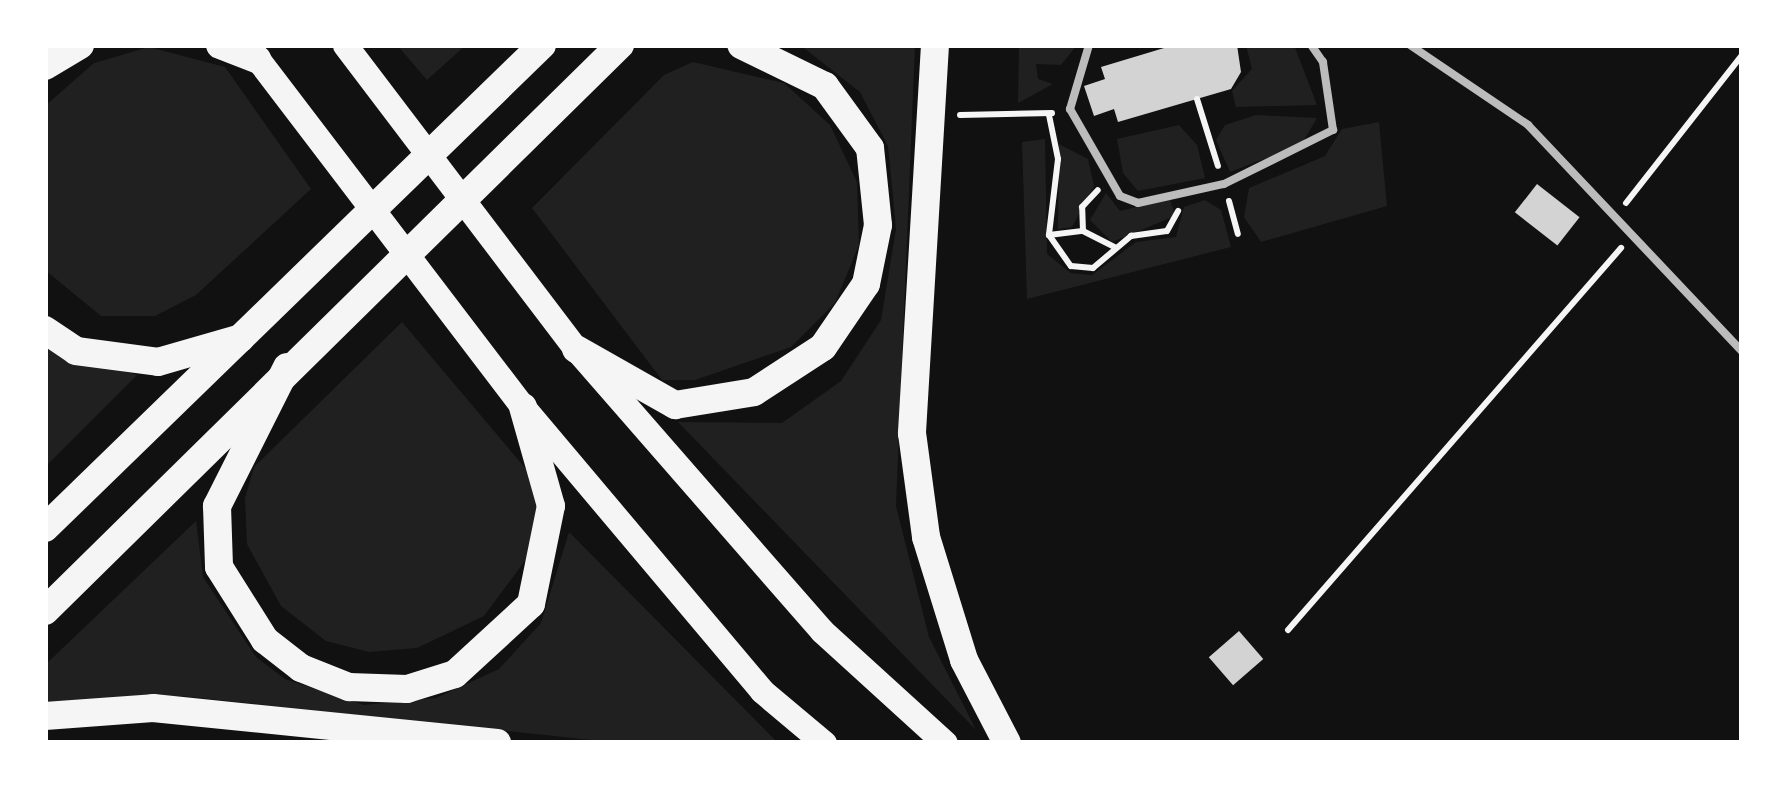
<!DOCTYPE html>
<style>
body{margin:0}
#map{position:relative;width:1787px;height:788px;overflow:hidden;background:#111;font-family:Rubik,sans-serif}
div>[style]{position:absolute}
.green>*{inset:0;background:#202020}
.building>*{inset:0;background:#d3d3d3;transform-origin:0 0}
.path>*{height:6px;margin:-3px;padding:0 3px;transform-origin:3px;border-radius:3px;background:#f5f5f5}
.service>*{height:8px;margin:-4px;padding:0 4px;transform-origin:4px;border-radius:4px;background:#bcbcbc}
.primary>*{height:25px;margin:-12.5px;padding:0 12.5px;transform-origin:12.5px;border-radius:12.5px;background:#f5f5f5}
.trunk>*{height:28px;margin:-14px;padding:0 14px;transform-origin:14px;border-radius:14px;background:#f5f5f5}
span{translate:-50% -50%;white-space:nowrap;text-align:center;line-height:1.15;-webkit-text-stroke:10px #fff;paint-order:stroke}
.frame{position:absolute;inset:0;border:48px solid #fff;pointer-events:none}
</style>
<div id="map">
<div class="green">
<i style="clip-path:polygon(397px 45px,466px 45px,427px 80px)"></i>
<i style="clip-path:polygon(800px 45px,915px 45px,896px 506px,929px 637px,976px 730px,678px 422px,782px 423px,841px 381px,881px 320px,896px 229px,888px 146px,860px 92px)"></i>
<i style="clip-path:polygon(1019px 45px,1077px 45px,1061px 65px,1036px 64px,1038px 79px,1053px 84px,1018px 103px)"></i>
<i style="clip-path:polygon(1246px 45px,1294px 45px,1317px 105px,1236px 107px,1232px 91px,1252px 69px)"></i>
<i style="clip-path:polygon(149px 47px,225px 67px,311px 189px,196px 295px,155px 316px,101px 316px,45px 270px,45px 106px,94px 63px)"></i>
<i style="clip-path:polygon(693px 62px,784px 83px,830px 125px,857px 182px,859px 245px,835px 303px,791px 347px,695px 380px,662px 380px,532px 208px,664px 75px)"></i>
<i style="clip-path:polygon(1256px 115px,1317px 118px,1301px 145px,1230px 172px,1216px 140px,1225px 125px)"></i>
<i style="clip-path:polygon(1379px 122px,1387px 206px,1261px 242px,1244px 217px,1249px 188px,1325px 156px,1342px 129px)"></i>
<i style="clip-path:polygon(1179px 125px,1197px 145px,1205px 178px,1138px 191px,1123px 173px,1117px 139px)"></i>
<i style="clip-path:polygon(1045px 139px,1047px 254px,1071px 273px,1092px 275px,1136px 242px,1176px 237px,1184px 207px,1205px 200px,1221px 210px,1231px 247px,1027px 299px,1022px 142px)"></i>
<i style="clip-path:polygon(1059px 144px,1088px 159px,1094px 186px,1072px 227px,1058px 229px)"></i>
<i style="clip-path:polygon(1106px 193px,1120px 211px,1170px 199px,1175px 216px,1112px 242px,1090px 220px)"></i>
<i style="clip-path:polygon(402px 322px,526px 469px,539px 500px,527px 558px,484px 616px,417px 648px,369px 652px,326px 641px,281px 606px,247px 544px,245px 498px,254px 467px)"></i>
<i style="clip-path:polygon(45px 348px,137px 375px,45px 467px)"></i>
<i style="clip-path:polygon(196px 521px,203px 577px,256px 657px,285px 679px,364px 705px,436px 698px,499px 669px,541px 623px,569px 532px,778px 743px,619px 743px,181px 696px,45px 702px,45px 665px)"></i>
</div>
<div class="building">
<i style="clip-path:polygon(1174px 45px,1237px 45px,1241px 72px,1231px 89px,1118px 122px,1114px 109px,1094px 116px,1084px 86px,1105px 79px,1101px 67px)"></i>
<i style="left:1537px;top:184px;width:54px;height:36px;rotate:38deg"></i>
<i style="left:1239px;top:631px;width:37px;height:40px;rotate:49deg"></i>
</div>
<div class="path">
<i style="left:1197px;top:99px;width:70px;rotate:72.6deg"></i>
<i style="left:960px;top:115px;width:92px;rotate:-1.2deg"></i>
<i style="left:1049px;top:115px;width:45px;rotate:78.4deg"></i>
<i style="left:1058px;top:159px;width:77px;rotate:96.8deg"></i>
<i style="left:1049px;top:235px;width:38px;rotate:55deg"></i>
<i style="left:1071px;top:266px;width:22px;rotate:5deg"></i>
<i style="left:1093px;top:268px;width:50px;rotate:-40.1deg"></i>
<i style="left:1131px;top:236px;width:36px;rotate:-8deg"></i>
<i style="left:1167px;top:231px;width:23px;rotate:-61deg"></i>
<i style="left:1229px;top:201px;width:34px;rotate:75deg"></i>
<i style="left:1626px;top:203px;width:188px;rotate:-51.9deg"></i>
<i style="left:1083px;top:231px;width:24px;rotate:-92deg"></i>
<i style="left:1082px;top:207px;width:23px;rotate:-47deg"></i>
<i style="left:1049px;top:235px;width:34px;rotate:-7deg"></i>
<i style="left:1083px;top:231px;width:35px;rotate:27deg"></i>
<i style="left:1288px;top:630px;width:507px;rotate:-48.92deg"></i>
</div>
<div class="service">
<i style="left:1089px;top:45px;width:67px;rotate:106.5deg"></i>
<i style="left:1070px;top:109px;width:100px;rotate:60.1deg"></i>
<i style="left:1120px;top:196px;width:19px;rotate:21deg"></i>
<i style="left:1138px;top:203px;width:88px;rotate:-12.5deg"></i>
<i style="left:1224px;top:184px;width:122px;rotate:-26.4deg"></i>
<i style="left:1333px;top:130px;width:69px;rotate:-98.4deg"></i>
<i style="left:1323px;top:62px;width:21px;rotate:-125deg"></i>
<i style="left:1410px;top:45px;width:143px;rotate:34.1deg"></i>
<i style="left:1528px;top:125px;width:311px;rotate:46.6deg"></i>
</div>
<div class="primary">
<i style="left:247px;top:45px;width:455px;rotate:52.7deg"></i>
<i style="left:523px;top:407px;width:371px;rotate:49.9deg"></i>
<i style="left:762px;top:691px;width:81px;rotate:40deg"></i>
<i style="left:345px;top:45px;width:382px;rotate:52.8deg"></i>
<i style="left:576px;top:349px;width:374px;rotate:48.9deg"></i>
<i style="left:822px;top:631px;width:166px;rotate:42.3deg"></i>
</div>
<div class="trunk">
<i style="left:220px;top:45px;width:40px;rotate:21deg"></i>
<i style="left:935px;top:45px;width:389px;rotate:93.4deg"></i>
<i style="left:912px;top:433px;width:105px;rotate:82.3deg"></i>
<i style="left:926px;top:537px;width:129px;rotate:72.8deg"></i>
<i style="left:964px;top:660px;width:93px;rotate:62.6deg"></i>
<i style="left:45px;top:66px;width:41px;rotate:-31deg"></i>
<i style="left:45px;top:330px;width:37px;rotate:34deg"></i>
<i style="left:76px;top:351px;width:83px;rotate:7.6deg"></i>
<i style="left:158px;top:362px;width:86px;rotate:-16.1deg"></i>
<i style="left:576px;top:349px;width:114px;rotate:29.5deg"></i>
<i style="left:675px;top:405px;width:80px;rotate:-9.3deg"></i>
<i style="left:754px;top:392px;width:82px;rotate:-33.1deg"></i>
<i style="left:823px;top:347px;width:76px;rotate:-55.7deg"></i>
<i style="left:866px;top:284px;width:60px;rotate:-78.5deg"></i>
<i style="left:878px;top:225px;width:77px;rotate:-95.9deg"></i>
<i style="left:870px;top:148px;width:77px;rotate:-126deg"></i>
<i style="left:825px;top:86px;width:93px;rotate:-154deg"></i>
<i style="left:287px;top:367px;width:156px;rotate:116.7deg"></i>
<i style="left:217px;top:506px;width:61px;rotate:88.1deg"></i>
<i style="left:219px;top:567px;width:86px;rotate:57.8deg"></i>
<i style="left:265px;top:640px;width:46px;rotate:37.9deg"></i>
<i style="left:301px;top:668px;width:52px;rotate:21.6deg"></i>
<i style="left:349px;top:687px;width:58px;rotate:2deg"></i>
<i style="left:407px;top:689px;width:50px;rotate:-17.4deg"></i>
<i style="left:455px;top:674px;width:103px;rotate:-42.6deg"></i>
<i style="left:531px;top:604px;width:100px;rotate:-78.5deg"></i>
<i style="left:551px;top:506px;width:103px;rotate:-105.8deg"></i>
<i style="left:45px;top:528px;width:693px;rotate:-44.18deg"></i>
<i style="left:45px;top:611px;width:807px;rotate:-44.55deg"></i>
<i style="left:45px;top:716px;width:108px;rotate:-4.2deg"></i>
<i style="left:153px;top:708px;width:346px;rotate:5.8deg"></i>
</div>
<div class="frame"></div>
</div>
